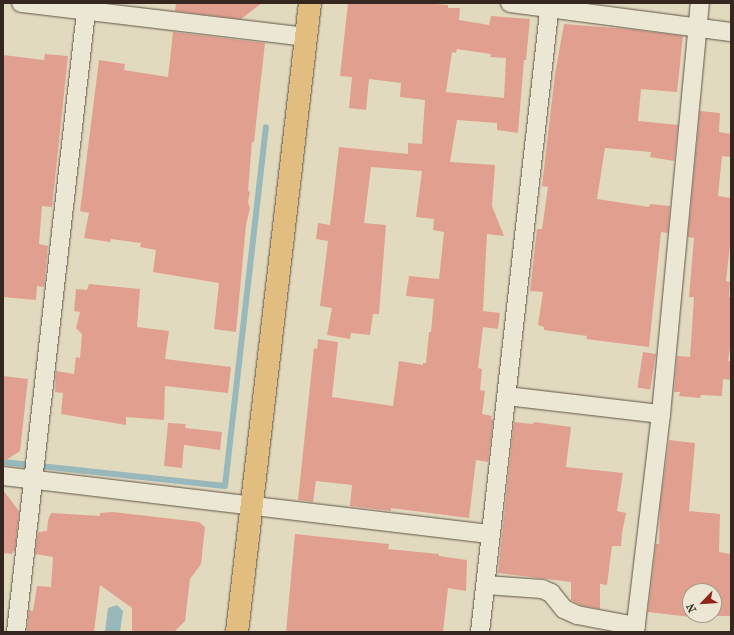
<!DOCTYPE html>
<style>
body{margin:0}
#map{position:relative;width:734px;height:635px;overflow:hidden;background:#e2dabf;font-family:"IM FELL French Canon",serif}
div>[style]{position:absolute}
.water>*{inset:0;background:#98b8bb}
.stream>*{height:6px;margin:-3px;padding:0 3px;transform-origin:3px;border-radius:3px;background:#98b8bb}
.building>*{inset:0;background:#e1a08f;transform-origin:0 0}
.roads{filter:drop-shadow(0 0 1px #605447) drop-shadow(0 0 1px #605447)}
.street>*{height:18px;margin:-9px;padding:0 9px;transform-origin:9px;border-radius:9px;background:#ece7d5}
.primary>*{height:22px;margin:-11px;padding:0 11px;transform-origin:11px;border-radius:11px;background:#e1bd80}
span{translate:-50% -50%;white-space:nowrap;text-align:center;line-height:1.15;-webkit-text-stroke:4px #ece7d5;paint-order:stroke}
.frame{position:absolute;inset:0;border:4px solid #35271f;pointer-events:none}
.north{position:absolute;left:682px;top:583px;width:40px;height:40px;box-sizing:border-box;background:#ece7d5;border:1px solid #a39a8c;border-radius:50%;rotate:245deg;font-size:11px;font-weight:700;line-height:16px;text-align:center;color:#35271f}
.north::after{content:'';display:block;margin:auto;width:14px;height:18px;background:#8f2418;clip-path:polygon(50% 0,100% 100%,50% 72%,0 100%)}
</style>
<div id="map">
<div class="water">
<i style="clip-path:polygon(117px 605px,123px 611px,120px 632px,105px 632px,108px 608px)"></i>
</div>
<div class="stream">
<i style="left:3px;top:462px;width:223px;rotate:6.2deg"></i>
<i style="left:225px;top:486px;width:361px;rotate:-83.5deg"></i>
</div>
<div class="building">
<i style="clip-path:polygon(176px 3px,262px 3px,241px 19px,175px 11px)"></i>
<i style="clip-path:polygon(evenodd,348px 3px,423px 3px,448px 5px,448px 8px,460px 8px,459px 20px,489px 25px,491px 16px,530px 19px,526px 60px,524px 60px,518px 133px,497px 130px,497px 123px,457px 120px,450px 162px,495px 165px,492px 206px,504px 236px,487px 234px,483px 311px,500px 313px,498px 329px,483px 327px,478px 368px,482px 369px,480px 390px,485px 391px,482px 414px,492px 416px,491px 419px,493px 420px,488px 462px,476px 460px,469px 518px,391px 508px,391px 511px,350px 506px,352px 485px,316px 481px,313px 502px,298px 500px,314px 348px,317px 349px,318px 339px,338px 342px,332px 397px,393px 406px,399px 361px,423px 365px,423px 363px,426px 363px,429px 332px,431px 332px,434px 299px,406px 296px,409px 276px,439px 279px,444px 232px,433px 230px,434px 219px,416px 217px,422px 171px,371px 167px,364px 223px,386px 225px,379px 314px,373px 314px,370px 335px,351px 333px,350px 339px,327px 335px,332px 308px,320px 306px,328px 241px,316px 239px,318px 223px,330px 225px,339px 147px,408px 154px,408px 143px,422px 144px,425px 100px,400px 97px,401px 83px,369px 79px,366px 110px,349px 108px,352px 77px,340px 76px,348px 3px,457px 49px,491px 54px,490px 57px,506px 58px,504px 98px,446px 92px,452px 52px,456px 53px,457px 49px)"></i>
<i style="clip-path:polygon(564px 24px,628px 29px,683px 36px,677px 92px,641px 89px,638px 121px,678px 125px,674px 161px,650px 157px,651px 152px,605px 148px,597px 199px,649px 207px,650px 204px,670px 206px,668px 233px,661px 232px,649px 347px,586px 339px,587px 336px,544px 330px,544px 327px,538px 325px,543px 292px,530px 291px,537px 229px,542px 229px,548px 187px,542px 186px,555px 74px)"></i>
<i style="clip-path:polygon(173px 32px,265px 43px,254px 142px,252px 142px,248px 191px,250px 192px,248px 202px,250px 208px,246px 225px,236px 332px,214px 329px,219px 283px,153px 272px,156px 250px,140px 247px,141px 243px,111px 239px,110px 242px,84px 238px,89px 213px,80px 211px,99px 60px,125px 64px,124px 70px,168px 77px)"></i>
<i style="clip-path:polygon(45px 54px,68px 56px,52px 207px,42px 206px,39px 244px,48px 246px,44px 287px,37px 286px,36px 300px,3px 297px,3px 55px,44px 60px)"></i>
<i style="clip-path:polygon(700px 111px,720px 113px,719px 132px,731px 134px,731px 157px,722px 156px,718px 196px,731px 198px,731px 236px,726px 281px,730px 282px,729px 297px,731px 297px,731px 342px,728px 361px,731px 361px,731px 380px,723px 379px,722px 396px,701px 395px,700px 398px,679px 396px,680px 392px,674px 392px,677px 356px,690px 357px,694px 297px,689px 297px,694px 238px,688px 237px)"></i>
<i style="clip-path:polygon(89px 284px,140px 289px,137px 327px,169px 331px,165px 359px,231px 367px,228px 393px,165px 386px,164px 420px,126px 417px,126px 425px,61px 414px,63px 393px,55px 392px,56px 371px,74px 374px,76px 357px,80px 358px,82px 334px,76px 328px,80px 312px,74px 311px,76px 289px,87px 290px)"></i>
<i style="left:643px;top:352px;width:13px;height:36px;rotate:9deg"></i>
<i style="clip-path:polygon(3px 376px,28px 379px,20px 451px,3px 462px)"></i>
<i style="clip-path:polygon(514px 422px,533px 424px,534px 422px,571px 427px,566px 467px,623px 473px,617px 511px,626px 513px,622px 533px,621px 546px,612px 546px,607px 585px,600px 584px,600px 609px,580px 605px,571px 600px,571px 582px,498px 573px)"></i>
<i style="clip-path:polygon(168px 423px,186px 424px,185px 428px,222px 432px,220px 450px,184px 445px,182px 468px,164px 466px)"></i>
<i style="clip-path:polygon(evenodd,669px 440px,695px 443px,689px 511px,720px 514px,719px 552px,731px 554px,731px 616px,708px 616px,708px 619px,648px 612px,656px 544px,659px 544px,660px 507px,669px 440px,690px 591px,714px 591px,714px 615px,690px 615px,690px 591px)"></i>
<i style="clip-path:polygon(3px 490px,19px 511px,15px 551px,13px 551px,12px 554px,3px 553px)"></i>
<i style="clip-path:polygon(113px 512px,199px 522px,205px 527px,201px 564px,190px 579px,185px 621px,174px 632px,132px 632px,132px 608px,100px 585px,94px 632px,27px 632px,29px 610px,33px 611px,37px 586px,51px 587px,53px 557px,35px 554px,38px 532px,47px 531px,48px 520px,51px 513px,100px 516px,100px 513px)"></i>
<i style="clip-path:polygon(295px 534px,389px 544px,388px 549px,439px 554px,439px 556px,467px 560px,466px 591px,448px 588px,443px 632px,286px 632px)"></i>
</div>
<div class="roads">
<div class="street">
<i style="left:21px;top:3px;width:287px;rotate:6.8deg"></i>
<i style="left:510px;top:3px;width:223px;rotate:7.5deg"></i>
<i style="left:507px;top:396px;width:155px;rotate:6.7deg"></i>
<i style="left:3px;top:476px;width:491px;rotate:6.8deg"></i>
<i style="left:486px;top:585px;width:56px;rotate:4.1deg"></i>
<i style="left:542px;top:589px;width:10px;rotate:24deg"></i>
<i style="left:551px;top:593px;width:21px;rotate:51deg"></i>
<i style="left:564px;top:609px;width:14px;rotate:25deg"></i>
<i style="left:577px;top:615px;width:60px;rotate:10.6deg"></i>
<i style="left:16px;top:632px;width:633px;rotate:-83.56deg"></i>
<i style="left:480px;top:632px;width:633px;rotate:-83.65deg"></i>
<i style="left:635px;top:632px;width:220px;rotate:-83.2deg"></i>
<i style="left:661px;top:414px;width:413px;rotate:-84.6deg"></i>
</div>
<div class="primary">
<i style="left:237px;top:632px;width:633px;rotate:-83.38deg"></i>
</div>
</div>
<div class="frame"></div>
<div class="north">N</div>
</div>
